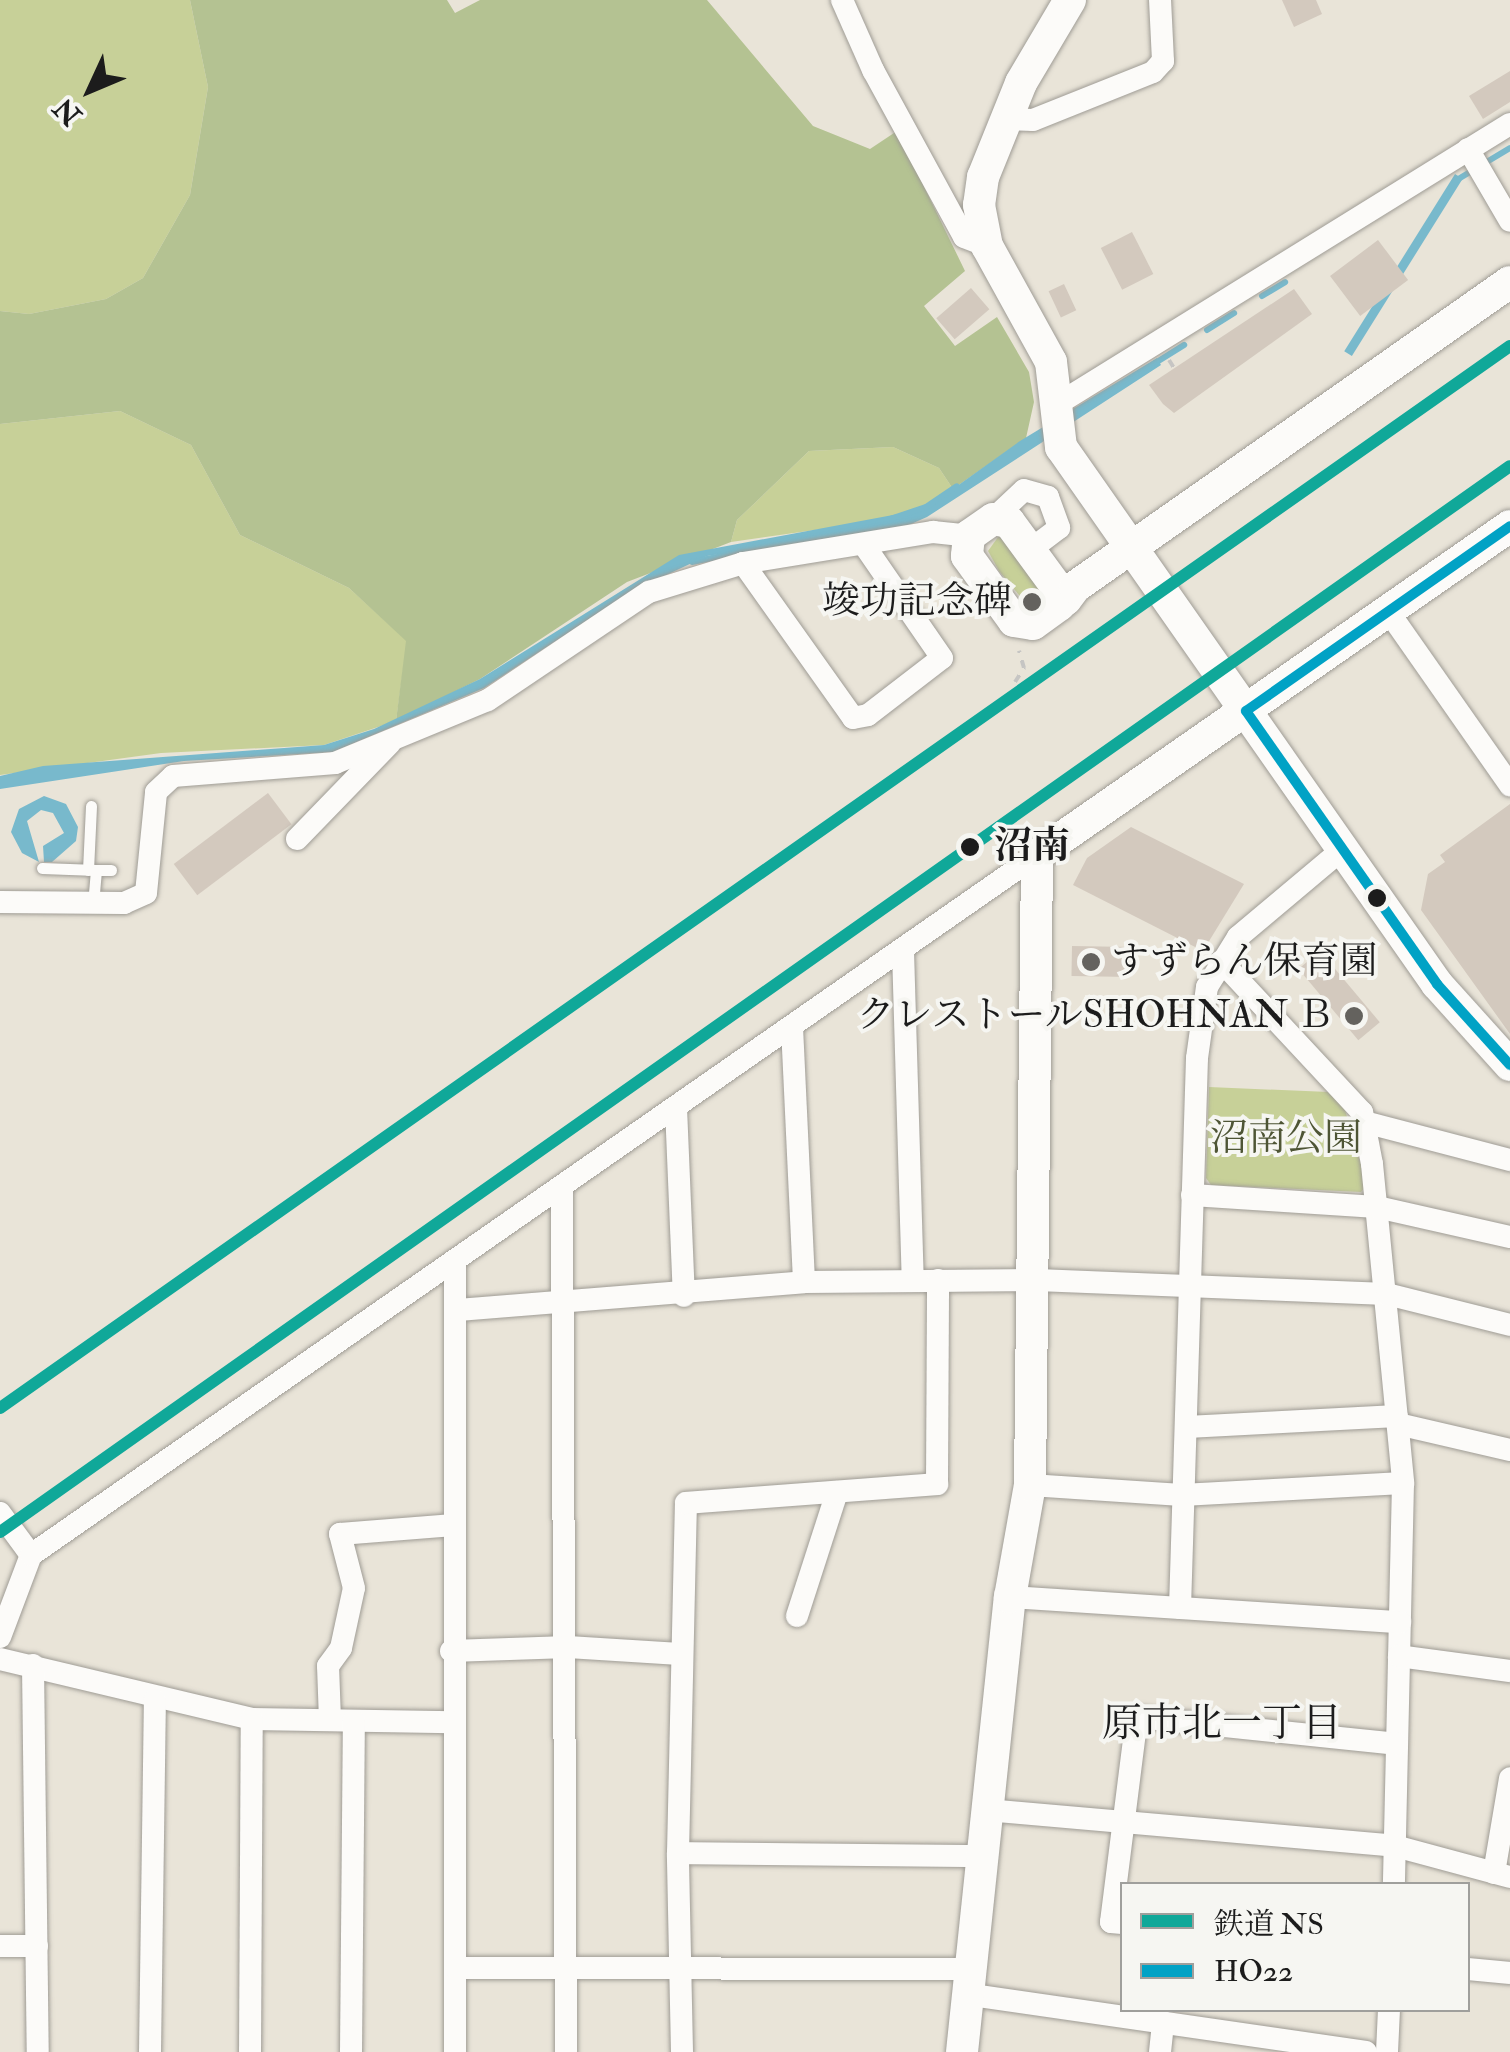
<!DOCTYPE html>
<meta charset="utf-8">
<style>
body{margin:0}
#map{position:relative;width:1510px;height:2052px;overflow:hidden;background:#e9e4d8;font-family:"IM FELL Double Pica","Noto Serif JP",serif}
div>[style]{position:absolute}
.green>*{inset:0;background:#c7d098}
.forest>*{inset:0;background:#b4c292}
.water>*{inset:0;background:#78b9cc;transform-origin:0 0}
.stream>*{height:6px;margin:-3px;padding:0 3px;transform-origin:3px;border-radius:3px;background:#78b9cc}
.building>*{inset:0;background:#d3c9be;transform-origin:0 0}
.path>*{height:4px;margin-top:-2px;transform-origin:0;background:repeating-linear-gradient(90deg,#c6c5c3 0 8px,transparent 0 16px)}
.roads{filter:drop-shadow(0 0 2px #9f9c95) drop-shadow(0 0 2px #9f9c95)}
.lane>*{height:11px;margin:-5.5px;padding:0 5.5px;transform-origin:5.5px;border-radius:5.5px;background:#fcfbf9}
.street>*{height:22px;margin:-11px;padding:0 11px;transform-origin:11px;border-radius:11px;background:#fcfbf9}
.secondary>*{height:32px;margin:-16px;padding:0 16px;transform-origin:16px;border-radius:16px;background:#fcfbf9}
.bus-1>*{height:10px;margin:-5px;padding:0 5px;transform-origin:5px;border-radius:5px;background:#01a2c5}
.rail-1>*{height:12px;margin:-6px;padding:0 6px;transform-origin:6px;border-radius:6px;background:#10a899}
.dots>*{width:28px;height:28px;translate:-50% -50%;box-sizing:border-box;border:5px solid #f6f6f2;border-radius:50%}
span{translate:-50% -50%;white-space:nowrap;text-align:center;line-height:1.15;-webkit-text-stroke:8px #f6f6f2;paint-order:stroke}
.poi-label{font-size:38px;color:#1c1c1c}
.right{translate:-100% -50%;text-align:right}
.left{translate:0 -50%;text-align:left}
.stop-label{font-size:38px;color:#1c1c1c;font-weight:700}
.park-label{font-size:38px;color:#4e5535}
.neighbourhood-label{font-size:40px;color:#1c1c1c}
.legend{position:absolute;left:1120px;top:1882px;width:350px;height:130px;box-sizing:border-box;background:#f6f6f2;border:2px solid #9f9f9c;margin:0;padding:12px 18px;list-style:none;font-size:30px;color:#1c1c1c}
.legend li{display:flex;align-items:center;gap:20px;height:50px}
.legend b{width:50px;border:2px solid #9f9f9c}
.north{position:absolute;left:40px;top:40px;width:100px;height:100px;-webkit-text-stroke:8px #f6f6f2;paint-order:stroke;rotate:226deg;font-size:28px;font-weight:700;line-height:40px;text-align:center;color:#1c1c1c}
.north::after{content:'';display:block;margin:auto;width:35px;height:45px;background:#1c1c1c;clip-path:polygon(50% 0,100% 100%,50% 72%,0 100%)}
</style>
<div id="map">
<div class="green">
<i style="clip-path:polygon(0 0,190px 0,208px 87px,190px 195px,143px 278px,106px 299px,29px 314px,0 311px)"></i>
<i style="clip-path:polygon(120px 411px,191px 445px,240px 535px,349px 588px,407px 641px,396px 721px,324px 745px,161px 753px,0 775px,0 424px)"></i>
<i style="clip-path:polygon(893px 447px,939px 468px,953px 489px,900px 518px,731px 542px,737px 520px,809px 451px)"></i>
<i style="clip-path:polygon(1001px 533px,1044px 584px,1044px 602px,1029px 607px,999px 571px,988px 551px)"></i>
<i style="clip-path:polygon(1209px 1087px,1329px 1092px,1345px 1110px,1367px 1185px,1361px 1192px,1211px 1185px,1206px 1178px)"></i>
</div>
<div class="forest">
<i style="clip-path:polygon(190px 0,447px 0,455px 13px,480px 0,707px 0,813px 126px,870px 149px,897px 131px,965px 271px,924px 306px,955px 346px,997px 317px,1029px 372px,1034px 402px,1026px 438px,953px 489px,939px 468px,893px 447px,809px 451px,737px 520px,731px 542px,627px 582px,480px 679px,396px 721px,406px 641px,349px 588px,240px 535px,191px 445px,120px 411px,0 424px,0 311px,29px 314px,106px 299px,143px 278px,190px 195px,208px 87px)"></i>
</div>
<div class="water">
<i style="left:1455px;top:174px;width:9px;height:209px;rotate:32deg"></i>
<i style="clip-path:polygon(1157px 358px,1161px 365px,927px 517px,902px 528px,707px 556px,632px 591px,484px 688px,333px 752px,184px 761px,0 789px,0 776px,43px 766px,324px 745px,374px 729px,480px 679px,679px 555px,925px 509px,1020px 441px)"></i>
<i style="clip-path:polygon(44px 796px,66px 804px,78px 827px,76px 841px,52px 862px,44px 862px,43px 846px,64px 833px,53px 813px,41px 810px,27px 821px,39px 862px,22px 853px,11px 832px,19px 809px)"></i>
</div>
<div class="stream">
<i style="left:1455px;top:181px;width:64px;rotate:-31deg"></i>
<i style="left:1262px;top:296px;width:27px;rotate:-31deg"></i>
<i style="left:1207px;top:330px;width:32px;rotate:-32deg"></i>
<i style="left:1152px;top:365px;width:38px;rotate:-32deg"></i>
<i style="left:878px;top:523px;width:51px;rotate:-18.4deg"></i>
<i style="left:926px;top:507px;width:37px;rotate:-34deg"></i>
<i style="left:692px;top:562px;width:122px;rotate:-11.3deg"></i>
</div>
<div class="building">
<i style="clip-path:polygon(1282px 0,1316px 0,1322px 14px,1294px 27px)"></i>
<i style="clip-path:polygon(1510px 71px,1510px 102px,1483px 119px,1469px 96px)"></i>
<i style="left:1132px;top:232px;width:47px;height:35px;rotate:63deg"></i>
<i style="left:1378px;top:240px;width:50px;height:60px;rotate:53deg"></i>
<i style="left:1064px;top:284px;width:29px;height:17px;rotate:65deg"></i>
<i style="left:971px;top:288px;width:28px;height:46px;rotate:49deg"></i>
<i style="clip-path:polygon(1294px 289px,1312px 314px,1174px 413px,1163px 404px,1149px 385px)"></i>
<i style="left:268px;top:793px;width:39px;height:118px;rotate:53deg"></i>
<i style="clip-path:polygon(1510px 804px,1510px 1034px,1421px 910px,1428px 874px,1445px 862px,1440px 855px)"></i>
<i style="clip-path:polygon(1131px 827px,1244px 884px,1203px 951px,1073px 885px,1087px 858px)"></i>
<i style="left:1072px;top:946px;width:59px;height:30px;rotate:1deg"></i>
<i style="left:1320px;top:951px;width:93px;height:28px;rotate:50deg"></i>
</div>
<div class="path">
<i style="left:1169px;top:360px;width:15px;rotate:58deg"></i>
<i style="left:1015px;top:682px;width:17px;rotate:-57deg"></i>
<i style="left:1024px;top:668px;width:18px;rotate:-106deg"></i>
</div>
<div class="roads">
<div class="lane">
<i style="left:42px;top:868px;width:54px;rotate:2.1deg"></i>
<i style="left:96px;top:870px;width:33px;rotate:95deg"></i>
<i style="left:88px;top:870px;width:64px;rotate:-87.3deg"></i>
<i style="left:96px;top:870px;width:15px"></i>
</div>
<div class="street">
<i style="left:842px;top:0;width:77px;rotate:66.1deg"></i>
<i style="left:873px;top:70px;width:190px;rotate:61.4deg"></i>
<i style="left:964px;top:237px;width:25px;rotate:21deg"></i>
<i style="left:1005px;top:119px;width:28px;rotate:2deg"></i>
<i style="left:1033px;top:120px;width:129px;rotate:-21.8deg"></i>
<i style="left:1153px;top:72px;width:15px;rotate:-48deg"></i>
<i style="left:1163px;top:61px;width:61px;rotate:-92.8deg"></i>
<i style="left:1468px;top:149px;width:83px;rotate:59.7deg"></i>
<i style="left:1056px;top:405px;width:534px;rotate:-31.76deg"></i>
<i style="left:993px;top:519px;width:42px;rotate:-43.1deg"></i>
<i style="left:1024px;top:490px;width:25px;rotate:16deg"></i>
<i style="left:1048px;top:497px;width:33px;rotate:70deg"></i>
<i style="left:1059px;top:528px;width:36px;rotate:143deg"></i>
<i style="left:743px;top:563px;width:190px;rotate:54.6deg"></i>
<i style="left:853px;top:718px;width:15px;rotate:-11deg"></i>
<i style="left:868px;top:715px;width:93px;rotate:-37.6deg"></i>
<i style="left:942px;top:658px;width:137px;rotate:-124.6deg"></i>
<i style="left:1388px;top:611px;width:213px;rotate:55deg"></i>
<i style="left:297px;top:839px;width:134px;rotate:-45.9deg"></i>
<i style="left:0;top:902px;width:124px;rotate:0.5deg"></i>
<i style="left:124px;top:903px;width:24px;rotate:-24deg"></i>
<i style="left:146px;top:893px;width:101px;rotate:-84.3deg"></i>
<i style="left:156px;top:792px;width:23px;rotate:-43deg"></i>
<i style="left:173px;top:776px;width:163px;rotate:-4.6deg"></i>
<i style="left:335px;top:763px;width:165px;rotate:-22.4deg"></i>
<i style="left:488px;top:700px;width:194px;rotate:-33.9deg"></i>
<i style="left:649px;top:592px;width:98px;rotate:-17.1deg"></i>
<i style="left:743px;top:563px;width:193px;rotate:-9.3deg"></i>
<i style="left:933px;top:532px;width:36px;rotate:6deg"></i>
<i style="left:903px;top:951px;width:330px;rotate:88.3deg"></i>
<i style="left:1221px;top:961px;width:207px;rotate:47deg"></i>
<i style="left:1362px;top:1112px;width:53px;rotate:79.1deg"></i>
<i style="left:1372px;top:1164px;width:321px;rotate:84.4deg"></i>
<i style="left:1403px;top:1483px;width:401px;rotate:91.3deg"></i>
<i style="left:792px;top:1027px;width:255px;rotate:87.3deg"></i>
<i style="left:676px;top:1108px;width:188px;rotate:87.6deg"></i>
<i style="left:1364px;top:1122px;width:151px;rotate:14.6deg"></i>
<i style="left:562px;top:1187px;width:865px;rotate:89.74deg"></i>
<i style="left:1192px;top:1195px;width:185px;rotate:3.7deg"></i>
<i style="left:1377px;top:1207px;width:136px;rotate:12.7deg"></i>
<i style="left:455px;top:1262px;width:790px;rotate:90deg"></i>
<i style="left:458px;top:1310px;width:347px;rotate:-4.6deg"></i>
<i style="left:804px;top:1282px;width:233px;rotate:-0.5deg"></i>
<i style="left:1037px;top:1280px;width:350px;rotate:2.3deg"></i>
<i style="left:1387px;top:1294px;width:127px;rotate:14.1deg"></i>
<i style="left:1398px;top:1424px;width:115px;rotate:13.1deg"></i>
<i style="left:1187px;top:1427px;width:210px;rotate:-3deg"></i>
<i style="left:1030px;top:1485px;width:152px;rotate:3.8deg"></i>
<i style="left:1182px;top:1495px;width:221px;rotate:-3.1deg"></i>
<i style="left:0;top:1513px;width:52px;rotate:53.6deg"></i>
<i style="left:1010px;top:1597px;width:391px;rotate:3.7deg"></i>
<i style="left:1180px;top:1608px;width:550px;rotate:-88.23deg"></i>
<i style="left:1197px;top:1058px;width:72px;rotate:-82deg"></i>
<i style="left:1207px;top:987px;width:59px;rotate:-58.2deg"></i>
<i style="left:1238px;top:937px;width:137px;rotate:-40deg"></i>
<i style="left:797px;top:1616px;width:130px;rotate:-72.1deg"></i>
<i style="left:0;top:1637px;width:88px;rotate:-69.3deg"></i>
<i style="left:31px;top:1555px;width:1226px;rotate:-34.83deg"></i>
<i style="left:451px;top:1651px;width:117px;rotate:-2deg"></i>
<i style="left:568px;top:1647px;width:112px;rotate:3.6deg"></i>
<i style="left:1399px;top:1656px;width:112px;rotate:7.7deg"></i>
<i style="left:0;top:1659px;width:259px;rotate:13.4deg"></i>
<i style="left:252px;top:1719px;width:201px;rotate:0.9deg"></i>
<i style="left:33px;top:1665px;width:387px;rotate:89.3deg"></i>
<i style="left:330px;top:1720px;width:54px;rotate:-92.1deg"></i>
<i style="left:328px;top:1666px;width:22px;rotate:-54deg"></i>
<i style="left:341px;top:1648px;width:61px;rotate:-77.8deg"></i>
<i style="left:354px;top:1588px;width:56px;rotate:-104.5deg"></i>
<i style="left:340px;top:1534px;width:114px;rotate:-4.5deg"></i>
<i style="left:986px;top:1810px;width:411px;rotate:5deg"></i>
<i style="left:1395px;top:1846px;width:119px;rotate:15.1deg"></i>
<i style="left:678px;top:1853px;width:302px;rotate:0.6deg"></i>
<i style="left:1494px;top:1873px;width:96px;rotate:-80.4deg"></i>
<i style="left:1122px;top:1923px;width:11px;rotate:-175deg"></i>
<i style="left:1111px;top:1922px;width:207px;rotate:-82.8deg"></i>
<i style="left:1137px;top:1717px;width:261px;rotate:5.9deg"></i>
<i style="left:0;top:1946px;width:37px"></i>
<i style="left:456px;top:1968px;width:511px;rotate:0.11deg"></i>
<i style="left:1468px;top:1969px;width:42px;rotate:5.4deg"></i>
<i style="left:965px;top:1994px;width:405px;rotate:8.2deg"></i>
<i style="left:150px;top:2052px;width:352px;rotate:-89.2deg"></i>
<i style="left:250px;top:2052px;width:333px;rotate:-89.7deg"></i>
<i style="left:351px;top:2052px;width:331px;rotate:-89.5deg"></i>
<i style="left:682px;top:2052px;width:199px;rotate:-91.2deg"></i>
<i style="left:678px;top:1853px;width:350px;rotate:-88.7deg"></i>
<i style="left:686px;top:1503px;width:252px;rotate:-4.3deg"></i>
<i style="left:937px;top:1484px;width:204px;rotate:-89.7deg"></i>
<i style="left:1160px;top:2052px;width:30px;rotate:-84deg"></i>
<i style="left:1387px;top:2052px;width:42px;rotate:-87.3deg"></i>
</div>
<div class="secondary">
<i style="left:1070px;top:0;width:96px;rotate:120.6deg"></i>
<i style="left:1021px;top:83px;width:101px;rotate:112deg"></i>
<i style="left:983px;top:177px;width:28px;rotate:98deg"></i>
<i style="left:979px;top:205px;width:42px;rotate:79deg"></i>
<i style="left:987px;top:246px;width:132px;rotate:61.1deg"></i>
<i style="left:1051px;top:362px;width:86px;rotate:83.3deg"></i>
<i style="left:1061px;top:447px;width:656px;rotate:55deg"></i>
<i style="left:1437px;top:984px;width:109px;rotate:48deg"></i>
<i style="left:1059px;top:605px;width:12px;rotate:-81deg"></i>
<i style="left:1061px;top:593px;width:88px;rotate:-126.2deg"></i>
<i style="left:1009px;top:522px;width:16px;rotate:-169deg"></i>
<i style="left:993px;top:519px;width:29px;rotate:145deg"></i>
<i style="left:969px;top:536px;width:20px;rotate:96deg"></i>
<i style="left:967px;top:556px;width:80px;rotate:54.1deg"></i>
<i style="left:1014px;top:621px;width:19px;rotate:9deg"></i>
<i style="left:1033px;top:624px;width:32px;rotate:-36deg"></i>
<i style="left:1059px;top:605px;width:9px;rotate:-41deg"></i>
<i style="left:1066px;top:599px;width:15px;rotate:-53deg"></i>
<i style="left:1075px;top:587px;width:531px;rotate:-35.04deg"></i>
<i style="left:962px;top:2052px;width:458px;rotate:-84deg"></i>
<i style="left:1010px;top:1597px;width:114px;rotate:-79.9deg"></i>
<i style="left:1030px;top:1485px;width:630px;rotate:-89.36deg"></i>
<i style="left:1037px;top:855px;width:576px;rotate:-34.82deg"></i>
</div>
</div>
<div class="bus-1">
<i style="left:1246px;top:711px;width:333px;rotate:55deg"></i>
<i style="left:1437px;top:984px;width:109px;rotate:48deg"></i>
<i style="left:1246px;top:711px;width:322px;rotate:-35deg"></i>
</div>
<div class="rail-1">
<i style="left:0;top:1408px;width:1846px;rotate:-35.12deg"></i>
<i style="left:0;top:1532px;width:1848px;rotate:-35.22deg"></i>
</div>
<div class="dots">
<i style="left:1032px;top:602px;background:#64625e"></i>
<i style="left:970px;top:847px;background:#1c1c1c"></i>
<i style="left:1377px;top:898px;background:#1c1c1c"></i>
<i style="left:1091px;top:962px;background:#64625e"></i>
<i style="left:1354px;top:1016px;background:#64625e"></i>
</div>
<div class="poi-label">
<span class="right" style="left:1012px;top:602px">竣功記念碑</span>
<span class="left" style="left:1111px;top:962px">すずらん保育園</span>
<span class="right" style="left:1334px;top:1016px">クレストールSHOHNAN Ｂ</span>
</div>
<div class="stop-label">
<span class="left" style="left:994px;top:847px">沼南</span>
</div>
<div class="park-label">
<span style="left:1286px;top:1139px">沼南公園</span>
</div>
<div class="neighbourhood-label">
<span style="left:1222px;top:1724px">原市北一丁目</span>
</div>
<ul class="legend">
<li><b style="height:12px;background:#10a899"></b>鉄道 NS</li>
<li><b style="height:12px;background:#01a2c5"></b>HO22</li>
</ul>
<div class="north">N</div>
</div>
